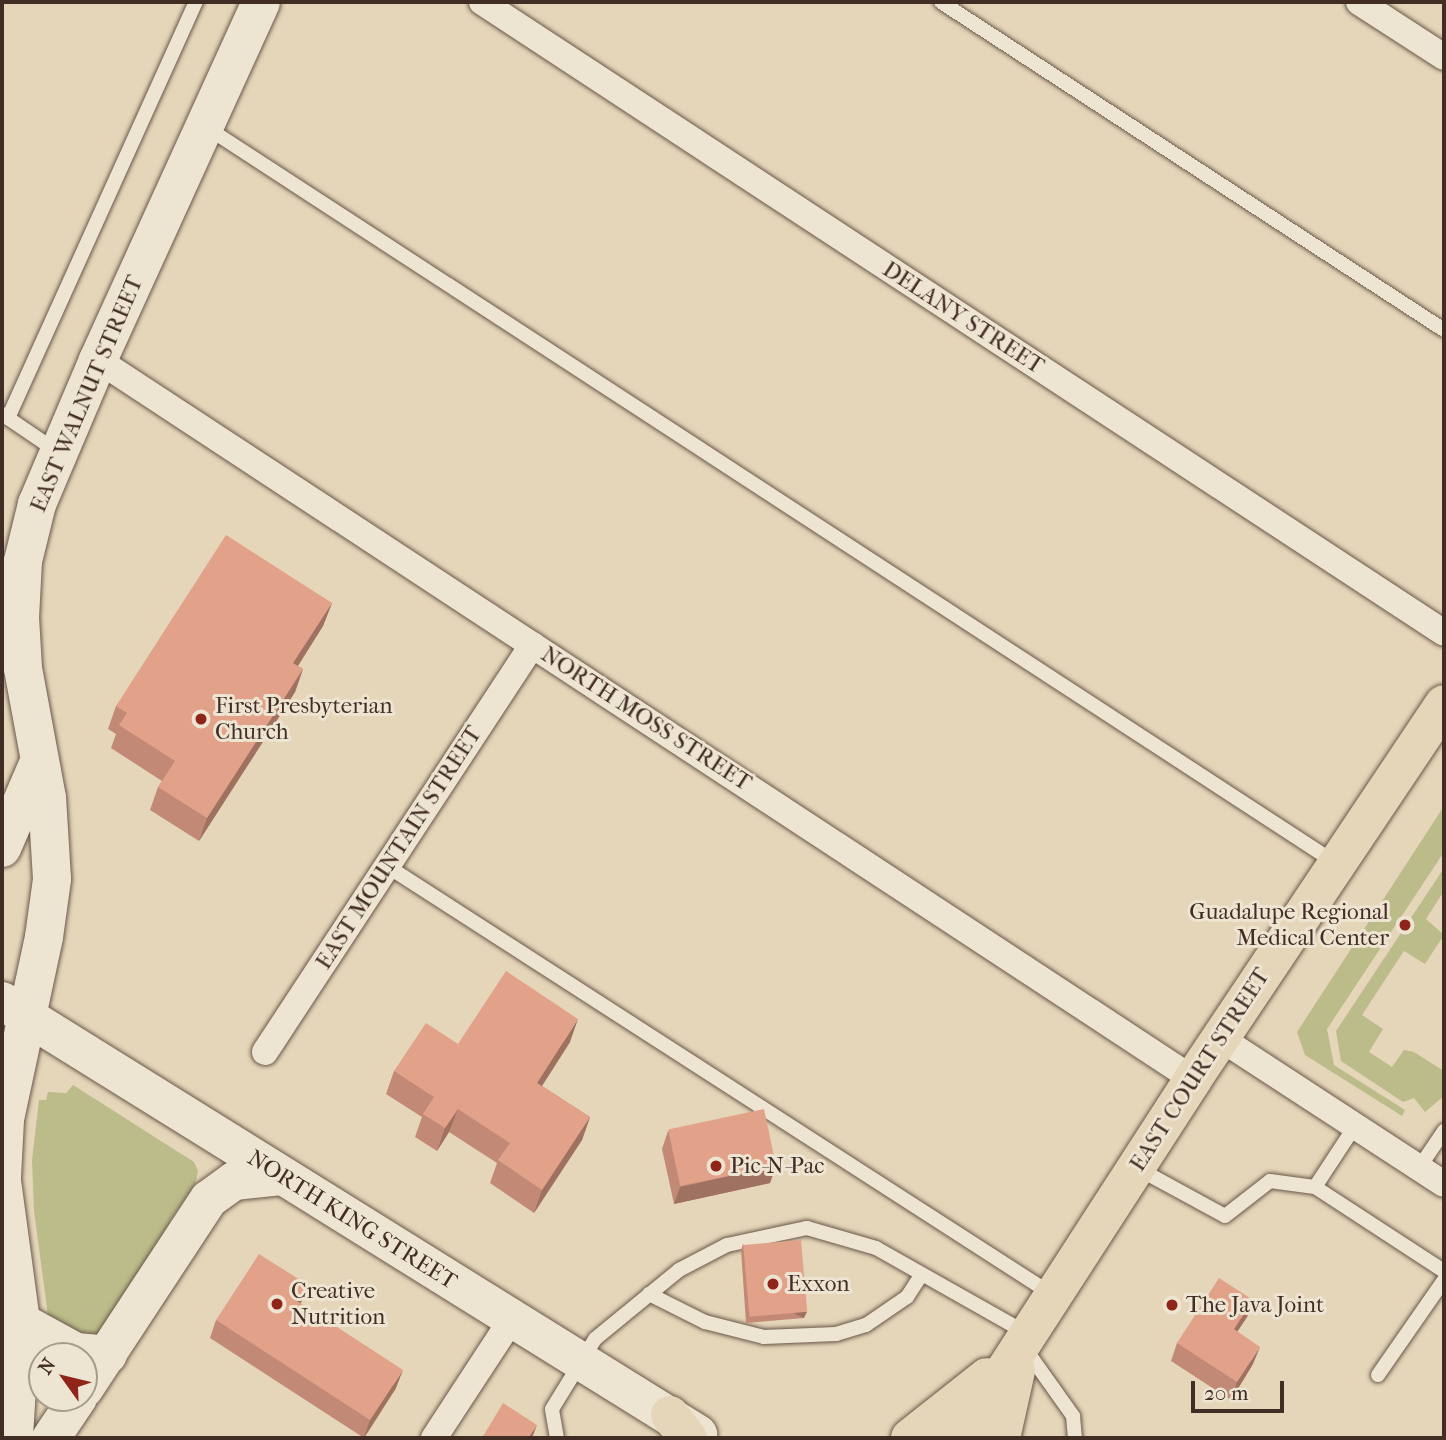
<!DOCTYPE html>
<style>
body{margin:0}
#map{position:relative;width:1446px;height:1440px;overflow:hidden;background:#e5d6b9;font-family:"IM FELL French Canon",serif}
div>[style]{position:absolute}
.green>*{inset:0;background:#bbbc8a}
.roads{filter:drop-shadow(0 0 2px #6a5749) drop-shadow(0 0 2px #6a5749)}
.lane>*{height:14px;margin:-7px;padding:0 7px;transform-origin:7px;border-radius:7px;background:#eee4d2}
.street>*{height:26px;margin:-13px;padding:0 13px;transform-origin:13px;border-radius:13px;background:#eee4d2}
.secondary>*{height:38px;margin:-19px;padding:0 19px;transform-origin:19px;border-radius:19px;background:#eee4d2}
.primary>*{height:38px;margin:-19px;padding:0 19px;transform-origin:19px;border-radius:19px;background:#e5d6b9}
.wall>*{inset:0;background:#c28a76}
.shaded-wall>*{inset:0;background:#9e7160;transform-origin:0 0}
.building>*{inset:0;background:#e2a189;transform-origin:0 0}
.dots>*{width:19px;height:19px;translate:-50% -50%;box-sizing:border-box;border:4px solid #eee4d2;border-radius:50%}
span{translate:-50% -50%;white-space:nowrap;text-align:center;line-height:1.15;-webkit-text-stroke:6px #eee4d2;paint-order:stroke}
.street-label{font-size:23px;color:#412d24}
.poi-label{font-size:23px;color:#412d24}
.left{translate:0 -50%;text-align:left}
.right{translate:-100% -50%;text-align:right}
.frame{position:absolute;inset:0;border:4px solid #412d24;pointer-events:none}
.north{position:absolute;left:28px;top:1342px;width:70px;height:70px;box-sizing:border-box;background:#eee4d2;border:2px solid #a99b8c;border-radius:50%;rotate:304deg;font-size:19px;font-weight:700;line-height:28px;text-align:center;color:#412d24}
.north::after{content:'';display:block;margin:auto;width:24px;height:32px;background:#8f2418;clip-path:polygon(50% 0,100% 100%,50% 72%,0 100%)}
.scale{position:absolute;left:1191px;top:1381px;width:93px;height:32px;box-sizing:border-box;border:4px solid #412d24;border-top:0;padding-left:9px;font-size:21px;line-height:24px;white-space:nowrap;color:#412d24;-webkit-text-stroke:5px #eee4d2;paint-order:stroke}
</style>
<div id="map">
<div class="green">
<i style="clip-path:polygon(1444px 806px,1444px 852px,1327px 1029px,1334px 1065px,1405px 1110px,1402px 1116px,1305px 1055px,1297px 1032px)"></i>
<i style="clip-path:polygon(1444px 868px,1444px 891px,1426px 919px,1444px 935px,1425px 964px,1404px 951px,1362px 1015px,1383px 1029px,1369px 1052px,1392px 1067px,1404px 1050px,1414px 1052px,1444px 1071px,1444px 1096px,1425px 1112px,1414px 1098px,1403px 1102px,1341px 1061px,1336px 1031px)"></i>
<i style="clip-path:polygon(73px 1085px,194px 1162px,198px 1171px,195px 1185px,169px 1222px,176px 1226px,98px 1339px,49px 1323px,34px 1211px,32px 1160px,39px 1100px,46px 1100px,48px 1092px,66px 1093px)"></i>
</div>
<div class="roads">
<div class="lane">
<i style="left:941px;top:2px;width:600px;rotate:33.11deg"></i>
<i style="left:206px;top:127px;width:1349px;rotate:33.08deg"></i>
<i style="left:2px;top:414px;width:68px;rotate:34.2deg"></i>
<i style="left:8px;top:418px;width:457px;rotate:-65.7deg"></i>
<i style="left:387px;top:866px;width:792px;rotate:32.79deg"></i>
<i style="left:1137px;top:1168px;width:100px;rotate:28.6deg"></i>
<i style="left:1225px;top:1216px;width:57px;rotate:-37.9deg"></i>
<i style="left:1270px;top:1181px;width:45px;rotate:7.6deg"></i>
<i style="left:1315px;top:1187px;width:154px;rotate:33.1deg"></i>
<i style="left:1419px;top:1168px;width:45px;rotate:-56deg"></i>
<i style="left:1315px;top:1187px;width:73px;rotate:-56.7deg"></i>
<i style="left:649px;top:1294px;width:63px;rotate:26.6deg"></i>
<i style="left:705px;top:1322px;width:61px;rotate:14.3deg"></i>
<i style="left:764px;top:1337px;width:72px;rotate:-2.4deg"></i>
<i style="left:836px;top:1334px;width:31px;rotate:-17deg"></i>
<i style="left:866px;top:1325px;width:50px;rotate:-34.3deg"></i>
<i style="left:907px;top:1297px;width:27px;rotate:-57deg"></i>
<i style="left:1024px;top:1347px;width:85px;rotate:54.6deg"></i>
<i style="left:1073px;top:1416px;width:22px;rotate:85deg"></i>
<i style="left:1378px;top:1375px;width:116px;rotate:-55.2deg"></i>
<i style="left:557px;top:1438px;width:29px;rotate:-100deg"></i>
<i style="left:552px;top:1409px;width:82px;rotate:-58.4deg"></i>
<i style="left:595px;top:1339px;width:109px;rotate:-39.4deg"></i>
<i style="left:679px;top:1270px;width:54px;rotate:-27.5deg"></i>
<i style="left:727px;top:1245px;width:82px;rotate:-12deg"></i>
<i style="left:807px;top:1228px;width:72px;rotate:16.2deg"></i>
<i style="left:876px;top:1248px;width:175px;rotate:29.5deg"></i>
</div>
<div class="street">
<i style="left:482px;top:2px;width:1150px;rotate:33.26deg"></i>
<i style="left:1359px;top:2px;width:101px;rotate:32.9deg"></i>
<i style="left:98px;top:360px;width:1310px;rotate:33.29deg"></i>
<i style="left:1220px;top:1038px;width:267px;rotate:33.1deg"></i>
<i style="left:265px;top:1052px;width:487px;rotate:-56.7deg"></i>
<i style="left:434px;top:1438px;width:142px;rotate:-56.8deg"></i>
</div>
<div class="secondary">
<i style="left:2px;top:848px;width:91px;rotate:-66.8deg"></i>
<i style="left:2px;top:1001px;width:820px;rotate:31.89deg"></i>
<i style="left:2px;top:1177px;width:58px;rotate:-87deg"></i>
<i style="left:5px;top:1119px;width:186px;rotate:-77.9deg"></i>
<i style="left:44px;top:937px;width:59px;rotate:-82.1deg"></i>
<i style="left:52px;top:879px;width:81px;rotate:-93.5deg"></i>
<i style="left:47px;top:798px;width:132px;rotate:-100.5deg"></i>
<i style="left:23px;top:668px;width:50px;rotate:-93.4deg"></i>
<i style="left:20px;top:618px;width:57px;rotate:-87deg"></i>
<i style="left:23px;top:561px;width:59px;rotate:-76.2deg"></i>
<i style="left:37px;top:504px;width:156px;rotate:-67deg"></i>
<i style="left:98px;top:360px;width:393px;rotate:-65.5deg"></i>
<i style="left:2px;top:1181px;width:142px;rotate:82.3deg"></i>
<i style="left:21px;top:1322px;width:116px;rotate:93.5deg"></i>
<i style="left:21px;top:1322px;width:63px;rotate:28.6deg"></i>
<i style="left:76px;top:1352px;width:32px;rotate:5deg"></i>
<i style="left:84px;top:1389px;width:227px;rotate:-56.7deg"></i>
<i style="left:209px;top:1199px;width:31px;rotate:-36deg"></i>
<i style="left:234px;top:1181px;width:47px;rotate:-6.1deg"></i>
<i style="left:51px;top:1438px;width:48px;rotate:-56deg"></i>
</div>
<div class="primary">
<i style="left:670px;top:1415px;width:29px;rotate:52deg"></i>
<i style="left:910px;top:1438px;width:98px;rotate:-38.4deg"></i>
<i style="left:961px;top:1438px;width:427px;rotate:-57.1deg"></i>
<i style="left:1193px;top:1079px;width:451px;rotate:-56.2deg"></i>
<i style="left:1001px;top:1438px;width:69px;rotate:-77.4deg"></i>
</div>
</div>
<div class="wall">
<i style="clip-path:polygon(332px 603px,323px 626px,298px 666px,303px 669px,295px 692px,199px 841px,150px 810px,158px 787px,162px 781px,111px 748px,116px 734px,108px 729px,116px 706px)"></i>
<i style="clip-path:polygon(570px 1042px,542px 1086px,590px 1117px,582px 1140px,534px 1213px,490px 1183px,497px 1163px,449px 1132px,437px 1151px,415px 1137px,422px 1117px,386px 1094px,394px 1071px,458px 1044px)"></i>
<i style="clip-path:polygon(668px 1131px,776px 1166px,770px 1183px,674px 1204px,662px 1149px)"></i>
<i style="clip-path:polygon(743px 1244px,804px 1318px,746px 1323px,741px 1250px)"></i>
<i style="clip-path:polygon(1253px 1300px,1247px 1317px,1237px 1332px,1253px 1364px,1231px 1400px,1171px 1361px,1177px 1343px)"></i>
<i style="clip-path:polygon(301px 1304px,396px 1388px,364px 1438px,210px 1338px,216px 1320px)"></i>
</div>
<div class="shaded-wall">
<i style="clip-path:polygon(332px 603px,323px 626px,285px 686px,293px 663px)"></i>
<i style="clip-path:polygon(303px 669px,295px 692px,199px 841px,207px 818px)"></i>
<i style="clip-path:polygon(578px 1019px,570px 1042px,529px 1106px,537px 1083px)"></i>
<i style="clip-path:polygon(458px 1109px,449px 1132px,437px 1151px,445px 1128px)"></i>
<i style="clip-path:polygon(590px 1117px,582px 1140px,534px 1213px,542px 1190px)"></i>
<i style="clip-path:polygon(776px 1166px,770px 1183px,674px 1204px,680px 1187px)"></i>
<i style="clip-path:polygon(308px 1285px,301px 1303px,291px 1319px,297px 1301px)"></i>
<i style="clip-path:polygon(1253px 1300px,1247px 1317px,1227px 1347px,1234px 1329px)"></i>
<i style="left:807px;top:1312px;width:7px;height:58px;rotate:117deg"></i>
<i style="clip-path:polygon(1260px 1347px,1253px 1364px,1231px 1400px,1237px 1382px)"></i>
<i style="clip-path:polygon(403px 1370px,396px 1388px,364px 1438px,370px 1420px)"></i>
<i style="clip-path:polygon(537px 1425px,532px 1438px,528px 1438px)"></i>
</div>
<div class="building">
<i style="clip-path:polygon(226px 535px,332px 603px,293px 663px,303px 669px,207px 818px,158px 787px,175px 761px,119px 725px,127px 713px,116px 706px)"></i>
<i style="clip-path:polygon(506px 971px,578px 1019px,537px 1083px,590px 1117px,542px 1190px,498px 1160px,510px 1143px,458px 1109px,445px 1128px,423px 1114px,434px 1097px,394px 1071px,426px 1023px,458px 1044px)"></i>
<i style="left:764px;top:1109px;width:58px;height:98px;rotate:78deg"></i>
<i style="left:801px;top:1240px;width:72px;height:58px;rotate:85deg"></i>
<i style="clip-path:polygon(259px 1254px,308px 1285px,297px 1301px,403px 1370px,370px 1420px,216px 1320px)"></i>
<i style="clip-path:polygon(1219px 1278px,1253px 1300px,1234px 1329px,1260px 1347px,1237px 1382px,1177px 1343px)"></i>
<i style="clip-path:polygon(503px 1403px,537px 1425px,528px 1438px,482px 1438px)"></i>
</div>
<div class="dots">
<i style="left:201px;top:719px;background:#8f2418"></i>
<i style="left:1405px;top:925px;background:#8f2418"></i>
<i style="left:716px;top:1166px;background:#8f2418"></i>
<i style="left:773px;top:1284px;background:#8f2418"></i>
<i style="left:277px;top:1304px;background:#8f2418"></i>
<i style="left:1172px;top:1305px;background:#8f2418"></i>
</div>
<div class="street-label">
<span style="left:963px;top:318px;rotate:33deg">DELANY STREET</span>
<span style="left:87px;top:394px;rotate:-67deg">EAST WALNUT STREET</span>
<span style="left:646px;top:719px;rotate:33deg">NORTH MOSS STREET</span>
<span style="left:399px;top:848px;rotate:-57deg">EAST MOUNTAIN STREET</span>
<span style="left:1200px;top:1070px;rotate:-57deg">EAST COURT STREET</span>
<span style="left:352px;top:1220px;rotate:32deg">NORTH KING STREET</span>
</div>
<div class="poi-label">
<span class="left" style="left:215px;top:719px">First Presbyterian<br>Church</span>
<span class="right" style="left:1389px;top:925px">Guadalupe Regional<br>Medical Center</span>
<span class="left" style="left:730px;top:1166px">Pic-N-Pac</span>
<span class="left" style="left:787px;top:1284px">Exxon</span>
<span class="left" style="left:291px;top:1304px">Creative<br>Nutrition</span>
<span class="left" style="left:1186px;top:1305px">The Java Joint</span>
</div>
<div class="frame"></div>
<div class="north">N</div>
<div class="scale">20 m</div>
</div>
